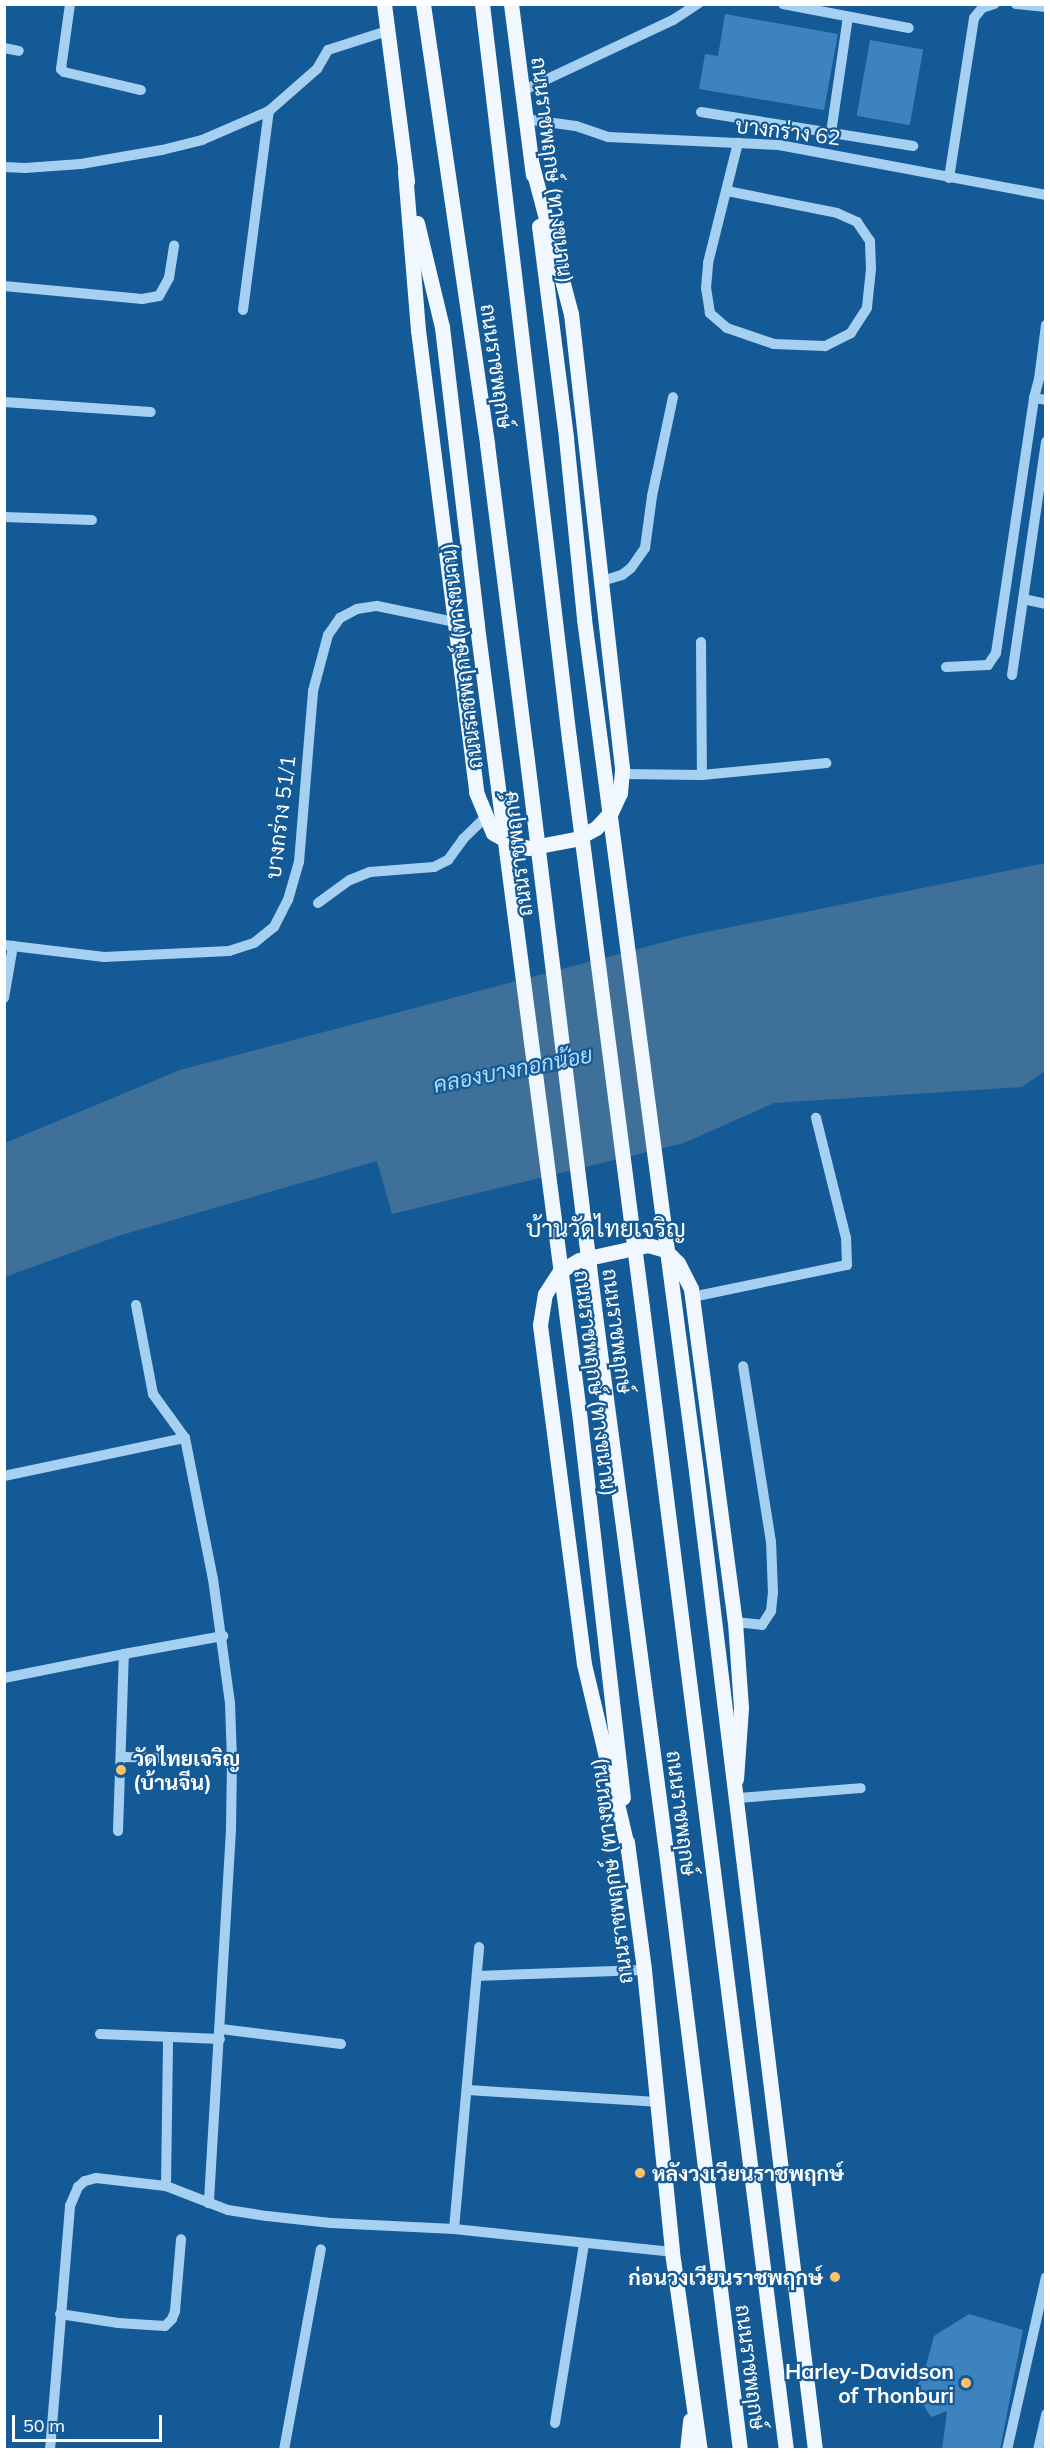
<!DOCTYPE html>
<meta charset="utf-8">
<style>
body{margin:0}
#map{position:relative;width:1050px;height:2454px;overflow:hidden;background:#145a96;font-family:Mulish,Sarabun,sans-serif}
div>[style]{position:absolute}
.water>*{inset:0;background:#3e709a}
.building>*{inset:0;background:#3d84be;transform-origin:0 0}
.minor>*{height:10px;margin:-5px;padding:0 5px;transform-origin:5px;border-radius:5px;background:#a5d0f2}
.major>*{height:15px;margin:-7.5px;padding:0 7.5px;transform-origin:7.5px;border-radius:7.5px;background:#f0f7ff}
.major-bridge>*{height:15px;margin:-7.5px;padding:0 7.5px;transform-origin:7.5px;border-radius:7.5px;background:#f0f7ff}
.dots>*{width:16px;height:16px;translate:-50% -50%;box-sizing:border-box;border:3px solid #145a96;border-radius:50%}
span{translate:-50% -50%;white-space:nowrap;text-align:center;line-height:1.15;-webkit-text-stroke:4.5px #145a96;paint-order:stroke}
.street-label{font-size:21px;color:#fff}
.poi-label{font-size:21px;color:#fff;font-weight:700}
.left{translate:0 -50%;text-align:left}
.right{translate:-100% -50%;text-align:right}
.water-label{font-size:22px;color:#b1d9f9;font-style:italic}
.quarter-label{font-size:24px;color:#fff}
.frame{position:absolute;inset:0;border:6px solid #fff;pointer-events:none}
.scale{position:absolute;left:12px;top:2415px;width:150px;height:27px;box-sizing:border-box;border:3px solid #fff;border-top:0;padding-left:8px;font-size:18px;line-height:21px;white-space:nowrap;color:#fff;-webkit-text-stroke:4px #145a96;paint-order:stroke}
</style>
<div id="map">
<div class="water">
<i style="clip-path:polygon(1045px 863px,1045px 1071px,1022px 1087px,774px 1103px,684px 1143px,392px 1214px,377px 1161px,118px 1236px,5px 1277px,5px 1143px,180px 1070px,687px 936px)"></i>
</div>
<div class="building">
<i style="clip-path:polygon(725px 14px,838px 34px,824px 110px,699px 89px,705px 54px,718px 56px)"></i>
<i style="left:870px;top:40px;width:54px;height:77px;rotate:10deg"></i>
<i style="clip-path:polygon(969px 2314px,1023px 2330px,1000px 2450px,942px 2450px,947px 2411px,931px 2417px,914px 2390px,923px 2376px,934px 2336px)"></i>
</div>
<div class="minor">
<i style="left:70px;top:4px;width:66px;rotate:97.9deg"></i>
<i style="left:61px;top:69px;width:4px;rotate:45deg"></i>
<i style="left:64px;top:72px;width:79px;rotate:13.2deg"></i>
<i style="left:783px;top:4px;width:128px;rotate:10.8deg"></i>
<i style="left:1016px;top:4px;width:30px;rotate:6deg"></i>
<i style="left:4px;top:48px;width:15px;rotate:11deg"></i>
<i style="left:522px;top:91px;width:167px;rotate:-25.2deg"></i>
<i style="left:673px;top:20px;width:30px;rotate:-33deg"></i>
<i style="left:701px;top:112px;width:215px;rotate:9.1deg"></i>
<i style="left:525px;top:119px;width:51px;rotate:7.8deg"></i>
<i style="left:576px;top:126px;width:34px;rotate:19deg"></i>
<i style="left:608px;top:137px;width:171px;rotate:2.7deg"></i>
<i style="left:779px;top:145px;width:272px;rotate:10.6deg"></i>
<i style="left:831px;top:133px;width:117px;rotate:-81.7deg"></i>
<i style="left:4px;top:167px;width:21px;rotate:3deg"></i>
<i style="left:25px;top:168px;width:56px;rotate:-4.1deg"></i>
<i style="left:81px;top:164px;width:82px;rotate:-9.8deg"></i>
<i style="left:162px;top:150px;width:41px;rotate:-14deg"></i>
<i style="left:202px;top:140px;width:73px;rotate:-23.4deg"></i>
<i style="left:269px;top:111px;width:64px;rotate:-41.2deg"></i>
<i style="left:317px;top:69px;width:22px;rotate:-60deg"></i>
<i style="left:328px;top:50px;width:62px;rotate:-17.9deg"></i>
<i style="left:949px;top:178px;width:162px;rotate:-81.1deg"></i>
<i style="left:974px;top:18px;width:13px;rotate:-51deg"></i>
<i style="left:982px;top:8px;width:13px;rotate:-18deg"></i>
<i style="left:727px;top:191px;width:112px;rotate:11.3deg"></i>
<i style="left:837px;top:213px;width:22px;rotate:24deg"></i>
<i style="left:857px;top:222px;width:23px;rotate:56deg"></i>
<i style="left:870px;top:241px;width:28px;rotate:88deg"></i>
<i style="left:871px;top:269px;width:39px;rotate:96deg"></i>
<i style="left:867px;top:308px;width:30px;rotate:123deg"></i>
<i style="left:851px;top:333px;width:29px;rotate:153deg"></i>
<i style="left:825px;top:346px;width:51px;rotate:-177.8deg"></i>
<i style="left:774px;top:344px;width:50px;rotate:-161.2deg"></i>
<i style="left:727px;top:328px;width:23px;rotate:-139deg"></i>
<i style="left:710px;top:313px;width:25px;rotate:-99deg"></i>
<i style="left:706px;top:288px;width:25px;rotate:-85deg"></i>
<i style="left:708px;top:263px;width:124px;rotate:-76deg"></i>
<i style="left:4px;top:286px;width:139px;rotate:5.4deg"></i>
<i style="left:142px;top:299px;width:17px;rotate:-10deg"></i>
<i style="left:159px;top:296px;width:21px;rotate:-61deg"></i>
<i style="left:169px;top:278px;width:33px;rotate:-81deg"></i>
<i style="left:243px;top:310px;width:201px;rotate:-82.6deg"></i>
<i style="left:1046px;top:325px;width:54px;rotate:97.4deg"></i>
<i style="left:1039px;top:379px;width:20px;rotate:105deg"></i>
<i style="left:1034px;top:398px;width:12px;rotate:9deg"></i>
<i style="left:4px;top:402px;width:147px;rotate:3.9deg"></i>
<i style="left:4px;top:517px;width:88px;rotate:2deg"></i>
<i style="left:602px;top:581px;width:21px;rotate:-17deg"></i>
<i style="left:622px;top:575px;width:11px;rotate:-38deg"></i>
<i style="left:631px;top:568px;width:24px;rotate:-55deg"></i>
<i style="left:645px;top:548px;width:52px;rotate:-82.3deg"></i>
<i style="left:652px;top:496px;width:101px;rotate:-78deg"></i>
<i style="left:1023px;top:599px;width:24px;rotate:12deg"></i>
<i style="left:701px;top:642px;width:133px;rotate:89.6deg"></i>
<i style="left:946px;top:667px;width:42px;rotate:-2.7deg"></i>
<i style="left:988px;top:665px;width:14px;rotate:-56deg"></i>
<i style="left:996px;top:653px;width:258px;rotate:-81.5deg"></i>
<i style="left:1012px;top:675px;width:236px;rotate:-81.7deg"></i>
<i style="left:621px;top:774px;width:81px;rotate:0.7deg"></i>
<i style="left:702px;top:775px;width:125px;rotate:-5.5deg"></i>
<i style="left:318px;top:903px;width:39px;rotate:-36deg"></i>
<i style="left:350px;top:880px;width:22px;rotate:-22deg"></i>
<i style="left:370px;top:872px;width:64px;rotate:-4.5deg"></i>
<i style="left:434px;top:867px;width:16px;rotate:-27deg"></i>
<i style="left:448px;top:860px;width:26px;rotate:-54deg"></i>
<i style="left:463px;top:839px;width:30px;rotate:-44deg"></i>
<i style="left:4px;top:945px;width:101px;rotate:6.8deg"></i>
<i style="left:104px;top:957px;width:125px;rotate:-2.7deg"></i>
<i style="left:229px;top:951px;width:26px;rotate:-18deg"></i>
<i style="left:254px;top:943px;width:26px;rotate:-39deg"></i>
<i style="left:274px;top:927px;width:30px;rotate:-63deg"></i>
<i style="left:288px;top:900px;width:40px;rotate:-74deg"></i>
<i style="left:299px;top:862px;width:172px;rotate:-85.3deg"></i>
<i style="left:313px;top:691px;width:58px;rotate:-75deg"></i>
<i style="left:328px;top:635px;width:21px;rotate:-55deg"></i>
<i style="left:340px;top:618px;width:19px;rotate:-28deg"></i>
<i style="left:357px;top:609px;width:20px;rotate:-9deg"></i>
<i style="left:377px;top:606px;width:80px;rotate:11.6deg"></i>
<i style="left:4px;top:998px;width:53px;rotate:-80.2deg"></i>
<i style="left:692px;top:1297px;width:158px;rotate:-11.7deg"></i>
<i style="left:847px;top:1265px;width:27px;rotate:-92deg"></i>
<i style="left:846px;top:1238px;width:124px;rotate:-104deg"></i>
<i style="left:136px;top:1305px;width:91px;rotate:79.2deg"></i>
<i style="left:153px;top:1394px;width:54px;rotate:54deg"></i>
<i style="left:185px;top:1438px;width:144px;rotate:78.8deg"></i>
<i style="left:213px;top:1579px;width:125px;rotate:82.2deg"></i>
<i style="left:230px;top:1703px;width:56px;rotate:88deg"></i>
<i style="left:232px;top:1759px;width:71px;rotate:90.8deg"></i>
<i style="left:231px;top:1830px;width:374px;rotate:93.4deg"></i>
<i style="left:4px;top:1476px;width:185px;rotate:-11.9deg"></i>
<i style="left:735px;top:1622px;width:27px;rotate:6deg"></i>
<i style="left:762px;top:1625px;width:17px;rotate:-57deg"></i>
<i style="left:771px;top:1611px;width:18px;rotate:-84deg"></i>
<i style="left:773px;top:1593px;width:51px;rotate:-92.2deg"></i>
<i style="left:771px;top:1542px;width:178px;rotate:-99deg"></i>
<i style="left:4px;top:1678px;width:122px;rotate:-11.3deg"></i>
<i style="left:121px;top:1757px;width:111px;rotate:1deg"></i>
<i style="left:738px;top:1798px;width:123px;rotate:-4.6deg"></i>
<i style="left:118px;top:1831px;width:177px;rotate:-88.1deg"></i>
<i style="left:124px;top:1654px;width:101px;rotate:-10.3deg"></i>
<i style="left:477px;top:1976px;width:167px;rotate:-2.1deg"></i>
<i style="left:221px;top:2029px;width:121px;rotate:7.1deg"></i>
<i style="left:100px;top:2034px;width:120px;rotate:2.4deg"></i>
<i style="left:468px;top:2090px;width:189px;rotate:3.6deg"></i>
<i style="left:166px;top:2186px;width:149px;rotate:-89.2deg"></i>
<i style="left:454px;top:2229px;width:283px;rotate:-84.9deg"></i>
<i style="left:60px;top:2314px;width:59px;rotate:8.8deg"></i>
<i style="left:118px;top:2323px;width:47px;rotate:3.7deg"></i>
<i style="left:165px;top:2326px;width:10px;rotate:-45deg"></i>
<i style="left:172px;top:2319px;width:9px;rotate:-69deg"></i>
<i style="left:175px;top:2311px;width:72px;rotate:-85.2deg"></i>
<i style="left:555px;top:2423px;width:181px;rotate:-80.8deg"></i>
<i style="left:50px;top:2450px;width:245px;rotate:-85.3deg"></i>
<i style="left:70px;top:2206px;width:21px;rotate:-67deg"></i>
<i style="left:78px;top:2187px;width:9px;rotate:-41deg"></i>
<i style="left:85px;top:2181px;width:11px;rotate:-15deg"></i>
<i style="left:96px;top:2178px;width:70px;rotate:6.5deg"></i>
<i style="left:166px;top:2186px;width:66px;rotate:21.2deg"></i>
<i style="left:228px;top:2210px;width:39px;rotate:9deg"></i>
<i style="left:267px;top:2216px;width:64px;rotate:6.2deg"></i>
<i style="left:331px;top:2223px;width:123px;rotate:2.8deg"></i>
<i style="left:454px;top:2229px;width:219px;rotate:6deg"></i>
<i style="left:284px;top:2450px;width:204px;rotate:-79.6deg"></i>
<i style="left:1007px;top:2450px;width:177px;rotate:-77.3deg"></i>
<i style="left:1038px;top:2450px;width:37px;rotate:-77deg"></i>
</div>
<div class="major">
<i style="left:384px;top:4px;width:179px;rotate:82.6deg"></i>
<i style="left:423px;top:4px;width:445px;rotate:81.7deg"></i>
<i style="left:487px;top:444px;width:310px;rotate:82.8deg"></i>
<i style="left:482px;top:4px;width:740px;rotate:83.25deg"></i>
<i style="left:511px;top:4px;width:172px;rotate:82.7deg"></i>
<i style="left:405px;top:172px;width:159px;rotate:85.3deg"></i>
<i style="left:418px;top:330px;width:466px;rotate:82.8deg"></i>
<i style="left:476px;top:792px;width:44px;rotate:67.5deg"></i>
<i style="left:493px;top:833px;width:21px;rotate:29deg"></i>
<i style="left:511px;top:843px;width:18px;rotate:16deg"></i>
<i style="left:528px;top:848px;width:49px;rotate:-10.6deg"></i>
<i style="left:576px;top:839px;width:23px;rotate:-29deg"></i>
<i style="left:596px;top:828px;width:22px;rotate:-47deg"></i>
<i style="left:611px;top:812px;width:21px;rotate:-65deg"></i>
<i style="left:620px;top:793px;width:25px;rotate:-85deg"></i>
<i style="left:622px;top:768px;width:457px;rotate:-96.4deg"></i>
<i style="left:571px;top:314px;width:154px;rotate:-104.7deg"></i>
<i style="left:417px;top:223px;width:107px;rotate:76.5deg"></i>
<i style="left:442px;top:327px;width:301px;rotate:83.3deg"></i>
<i style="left:539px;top:226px;width:214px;rotate:82.7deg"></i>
<i style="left:566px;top:438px;width:182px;rotate:84.3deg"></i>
<i style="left:642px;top:1307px;width:1152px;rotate:82.82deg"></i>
<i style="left:595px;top:1315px;width:542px;rotate:82.47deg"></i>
<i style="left:666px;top:1852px;width:603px;rotate:82.95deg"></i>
<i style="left:579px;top:1412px;width:388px;rotate:83.5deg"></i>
<i style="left:696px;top:1471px;width:986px;rotate:83.07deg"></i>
<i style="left:627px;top:1842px;width:129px;rotate:82.4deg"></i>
<i style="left:644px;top:1970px;width:283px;rotate:84.3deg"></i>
<i style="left:672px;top:2252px;width:200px;rotate:82deg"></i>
<i style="left:628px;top:1850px;width:191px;rotate:-103.3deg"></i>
<i style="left:584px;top:1664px;width:342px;rotate:-97.4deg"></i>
<i style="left:540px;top:1325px;width:31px;rotate:-81deg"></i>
<i style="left:545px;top:1294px;width:27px;rotate:-57deg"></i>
<i style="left:560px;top:1271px;width:22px;rotate:-30deg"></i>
<i style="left:579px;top:1260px;width:71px;rotate:-12.3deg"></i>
<i style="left:648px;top:1245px;width:18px;rotate:16deg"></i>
<i style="left:665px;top:1250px;width:18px;rotate:45deg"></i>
<i style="left:678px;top:1263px;width:29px;rotate:63deg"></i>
<i style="left:691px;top:1289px;width:336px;rotate:82.5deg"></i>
<i style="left:735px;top:1622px;width:86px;rotate:86deg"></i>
<i style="left:741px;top:1708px;width:71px;rotate:94deg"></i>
<i style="left:687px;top:2450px;width:30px;rotate:-84deg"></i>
</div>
<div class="major-bridge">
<i style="left:584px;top:619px;width:859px;rotate:82.51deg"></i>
<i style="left:477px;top:626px;width:793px;rotate:82.61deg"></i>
<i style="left:569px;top:739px;width:573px;rotate:82.68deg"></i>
<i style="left:526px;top:752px;width:567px;rotate:83.01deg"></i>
</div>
<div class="dots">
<i style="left:121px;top:1770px;background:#ffc366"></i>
<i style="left:640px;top:2173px;background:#ffc366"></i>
<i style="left:835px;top:2277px;background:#ffc366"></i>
<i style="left:966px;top:2383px;background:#ffc366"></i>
</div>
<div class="street-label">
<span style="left:788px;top:131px;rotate:7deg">บางกร่าง 62</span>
<span style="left:553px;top:170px;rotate:83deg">ถนนราชพฤกษ์ (ทางขนาน)</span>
<span style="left:497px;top:366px;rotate:82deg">ถนนราชพฤกษ์</span>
<span style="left:461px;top:656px;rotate:-97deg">ถนนราชพฤกษ์ (ทางขนาน)</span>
<span style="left:280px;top:817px;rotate:-83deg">บางกร่าง 51/1</span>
<span style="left:517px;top:854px;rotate:-97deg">ถนนราชพฤกษ์</span>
<span style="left:618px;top:1331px;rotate:83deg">ถนนราชพฤกษ์</span>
<span style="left:596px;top:1383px;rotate:83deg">ถนนราชพฤกษ์ (ทางขนาน)</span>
<span style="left:682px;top:1813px;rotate:83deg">ถนนราชพฤกษ์</span>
<span style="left:611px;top:1871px;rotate:-97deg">ถนนราชพฤกษ์ (ทางขนาน)</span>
<span style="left:751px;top:2367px;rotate:83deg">ถนนราชพฤกษ์</span>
</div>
<div class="poi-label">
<span class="left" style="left:133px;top:1770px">วัดไทยเจริญ<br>(บ้านจีน)</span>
<span class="left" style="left:652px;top:2173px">หลังวงเวียนราชพฤกษ์</span>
<span class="right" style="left:823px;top:2277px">ก่อนวงเวียนราชพฤกษ์</span>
<span class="right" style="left:954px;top:2383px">Harley-Davidson<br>of Thonburi</span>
</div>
<div class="water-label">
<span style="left:513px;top:1070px;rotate:-11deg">คลองบางกอกน้อย</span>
</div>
<div class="quarter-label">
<span style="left:606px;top:1229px">บ้านวัดไทยเจริญ</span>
</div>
<div class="frame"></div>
<div class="scale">50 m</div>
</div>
